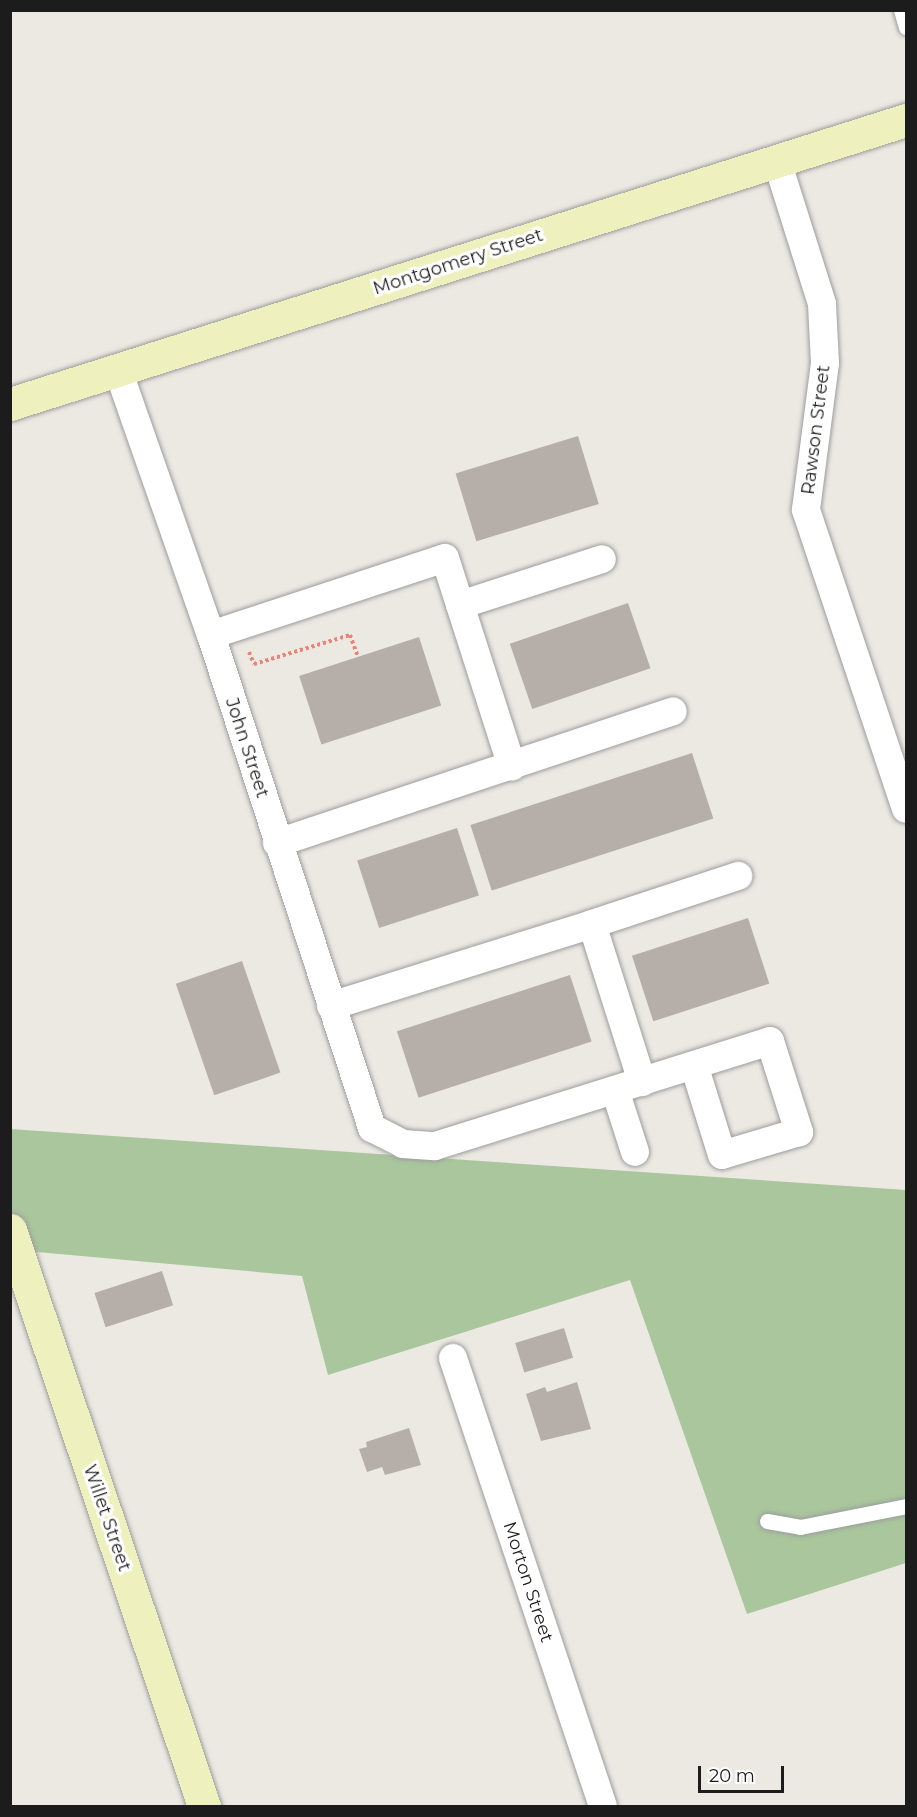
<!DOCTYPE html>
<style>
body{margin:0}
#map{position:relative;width:917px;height:1817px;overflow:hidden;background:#ece9e3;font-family:Montserrat,sans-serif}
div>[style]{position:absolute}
.forest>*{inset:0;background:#a9c69d}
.building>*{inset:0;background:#b5aea9;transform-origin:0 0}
.path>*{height:4px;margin-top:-2px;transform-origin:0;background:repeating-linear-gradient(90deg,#e78579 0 3px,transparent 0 6px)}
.roads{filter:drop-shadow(0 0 2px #9d9d9d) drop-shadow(0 0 2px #9d9d9d)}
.lane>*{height:15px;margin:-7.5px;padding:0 7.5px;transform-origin:7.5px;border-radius:7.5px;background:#fff}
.street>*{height:28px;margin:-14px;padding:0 14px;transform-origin:14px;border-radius:14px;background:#fff}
.secondary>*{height:33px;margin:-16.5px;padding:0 16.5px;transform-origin:16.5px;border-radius:16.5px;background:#eef1bd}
span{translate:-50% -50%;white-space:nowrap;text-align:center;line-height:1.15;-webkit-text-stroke:6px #fff;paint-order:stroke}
.street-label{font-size:18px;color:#1c1c1c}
.frame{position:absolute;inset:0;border:12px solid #1c1c1c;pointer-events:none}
.scale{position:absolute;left:698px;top:1766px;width:86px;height:27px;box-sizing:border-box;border:3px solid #1c1c1c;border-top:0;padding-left:8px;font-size:18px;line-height:21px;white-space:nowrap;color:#1c1c1c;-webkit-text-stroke:4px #fff;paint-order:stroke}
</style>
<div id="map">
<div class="forest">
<i style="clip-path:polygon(10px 1129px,906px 1190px,906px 1563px,747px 1614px,630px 1280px,328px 1375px,302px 1276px,15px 1250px,10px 1241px)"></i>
</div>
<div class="building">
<i style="left:578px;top:436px;width:71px;height:128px;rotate:73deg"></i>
<i style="left:628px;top:603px;width:69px;height:125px;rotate:71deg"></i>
<i style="left:419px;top:637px;width:72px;height:126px;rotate:72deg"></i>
<i style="left:692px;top:753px;width:69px;height:233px;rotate:72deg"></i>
<i style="left:457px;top:828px;width:71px;height:105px;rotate:72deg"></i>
<i style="left:748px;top:918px;width:69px;height:122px;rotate:72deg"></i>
<i style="left:242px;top:961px;width:118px;height:70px;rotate:71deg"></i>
<i style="left:570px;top:975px;width:70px;height:182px;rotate:72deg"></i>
<i style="left:162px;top:1271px;width:36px;height:71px;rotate:72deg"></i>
<i style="left:564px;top:1328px;width:31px;height:51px;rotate:73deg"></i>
<i style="clip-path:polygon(577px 1382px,591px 1429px,541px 1441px,526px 1394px,545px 1387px,547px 1392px)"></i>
<i style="clip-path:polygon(409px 1428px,421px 1465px,385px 1475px,382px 1467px,367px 1472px,359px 1449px,367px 1447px,366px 1442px)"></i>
</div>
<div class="path">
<i style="left:249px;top:652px;width:13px;rotate:67deg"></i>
<i style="left:254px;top:664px;width:100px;rotate:-16.8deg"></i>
<i style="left:350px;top:635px;width:23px;rotate:70deg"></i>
</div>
<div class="roads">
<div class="lane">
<i style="left:901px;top:10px;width:18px;rotate:74deg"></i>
<i style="left:767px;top:1521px;width:34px;rotate:10deg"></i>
<i style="left:800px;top:1527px;width:108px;rotate:-11.2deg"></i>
</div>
<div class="street">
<i style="left:777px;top:161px;width:150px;rotate:72.5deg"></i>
<i style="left:822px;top:304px;width:59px;rotate:87.1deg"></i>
<i style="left:825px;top:363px;width:148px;rotate:97.4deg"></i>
<i style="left:806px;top:510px;width:315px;rotate:71.5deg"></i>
<i style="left:118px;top:370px;width:281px;rotate:70.7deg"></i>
<i style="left:211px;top:635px;width:519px;rotate:71.91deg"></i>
<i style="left:372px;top:1128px;width:35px;rotate:27deg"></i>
<i style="left:403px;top:1144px;width:32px;rotate:4deg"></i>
<i style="left:435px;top:1146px;width:351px;rotate:-17.4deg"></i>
<i style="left:770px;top:1041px;width:96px;rotate:72.3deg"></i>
<i style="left:799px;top:1132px;width:80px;rotate:163.4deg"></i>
<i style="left:722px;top:1155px;width:94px;rotate:-107.3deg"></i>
<i style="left:460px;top:605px;width:149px;rotate:-17.9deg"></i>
<i style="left:211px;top:635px;width:246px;rotate:-18.2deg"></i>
<i style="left:445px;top:558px;width:219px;rotate:72.2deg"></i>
<i style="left:277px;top:843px;width:417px;rotate:-18.4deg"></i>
<i style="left:592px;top:924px;width:154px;rotate:-18.2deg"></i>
<i style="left:331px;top:1006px;width:274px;rotate:-17.4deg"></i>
<i style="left:592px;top:924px;width:166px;rotate:72.4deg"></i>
<i style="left:615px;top:1090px;width:65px;rotate:72.1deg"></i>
<i style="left:453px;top:1358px;width:472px;rotate:71.5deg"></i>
</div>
<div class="secondary">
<i style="left:10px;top:404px;width:940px;rotate:-17.59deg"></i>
<i style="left:10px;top:1230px;width:608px;rotate:71.39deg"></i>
</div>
</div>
<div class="street-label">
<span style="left:458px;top:262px;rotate:-18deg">Montgomery Street</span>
<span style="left:816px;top:430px;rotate:-83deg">Rawson Street</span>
<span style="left:247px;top:748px;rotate:72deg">John Street</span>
<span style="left:107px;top:1518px;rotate:71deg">Willet Street</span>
<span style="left:528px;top:1582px;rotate:72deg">Morton Street</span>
</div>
<div class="frame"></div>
<div class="scale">20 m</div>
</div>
